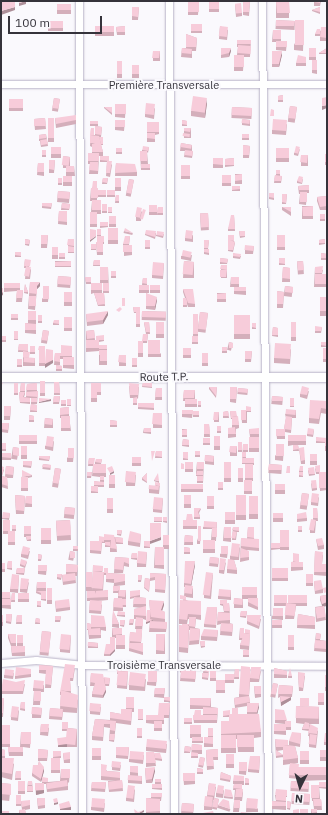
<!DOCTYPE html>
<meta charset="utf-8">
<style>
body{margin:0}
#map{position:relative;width:328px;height:815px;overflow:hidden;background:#faf9fd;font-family:"IBM Plex Sans",sans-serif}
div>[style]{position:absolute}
.roads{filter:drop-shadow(0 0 1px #b8b2c7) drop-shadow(0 0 1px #b8b2c7)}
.minor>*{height:7px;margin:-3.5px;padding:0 3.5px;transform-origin:3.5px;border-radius:3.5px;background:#fff}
.tertiary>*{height:9px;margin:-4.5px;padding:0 4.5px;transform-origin:4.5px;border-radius:4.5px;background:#fff}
.wall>*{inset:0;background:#d4afbb;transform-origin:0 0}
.shaded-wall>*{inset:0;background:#ad8f99;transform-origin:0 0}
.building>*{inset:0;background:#f7ccda;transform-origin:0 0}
span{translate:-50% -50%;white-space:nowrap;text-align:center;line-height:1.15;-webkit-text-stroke:4px #faf9fd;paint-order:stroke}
.street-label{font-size:11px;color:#35333b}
.frame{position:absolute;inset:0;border:2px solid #35333b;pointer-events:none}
.north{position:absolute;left:280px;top:767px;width:40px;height:40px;-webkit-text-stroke:3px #faf9fd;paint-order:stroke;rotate:185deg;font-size:11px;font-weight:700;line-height:16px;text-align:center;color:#35333b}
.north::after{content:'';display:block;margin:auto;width:14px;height:18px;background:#35333b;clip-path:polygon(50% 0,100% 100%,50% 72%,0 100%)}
.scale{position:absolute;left:8px;top:16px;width:94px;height:18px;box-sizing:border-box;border:2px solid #35333b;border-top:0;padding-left:5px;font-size:12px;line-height:14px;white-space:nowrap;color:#35333b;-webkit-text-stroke:3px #faf9fd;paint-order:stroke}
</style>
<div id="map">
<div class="roads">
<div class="minor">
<i style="left:79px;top:1px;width:813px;rotate:89.79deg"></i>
<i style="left:169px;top:1px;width:813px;rotate:89.65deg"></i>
<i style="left:262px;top:1px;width:813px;rotate:89.58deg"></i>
<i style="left:1px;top:84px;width:326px"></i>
<i style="left:1px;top:663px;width:35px;rotate:-5deg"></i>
<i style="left:36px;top:660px;width:48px;rotate:5.9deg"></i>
<i style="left:84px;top:665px;width:243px;rotate:0.2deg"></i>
</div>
<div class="tertiary">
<i style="left:1px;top:377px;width:326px"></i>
</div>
</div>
<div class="wall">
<i style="clip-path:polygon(180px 1px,199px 1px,198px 15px,188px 15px,188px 2px)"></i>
<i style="left:209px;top:1px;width:10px;height:11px"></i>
<i style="clip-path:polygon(243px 1px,250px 1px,249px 16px,243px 15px)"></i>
<i style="left:276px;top:1px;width:13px;height:17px"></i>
<i style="clip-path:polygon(314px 1px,321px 1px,320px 6px,314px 6px)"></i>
<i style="left:71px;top:4px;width:10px;height:14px;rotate:90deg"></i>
<i style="clip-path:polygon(235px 4px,242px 13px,242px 16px,236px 17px)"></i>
<i style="clip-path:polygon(139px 7px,138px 20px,132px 20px,132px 16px)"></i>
<i style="clip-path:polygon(320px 7px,320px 14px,312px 11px,312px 10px)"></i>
<i style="left:276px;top:20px;width:19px;height:9px;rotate:3deg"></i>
<i style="left:63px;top:21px;width:10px;height:15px;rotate:90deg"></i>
<i style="left:191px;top:24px;width:11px;height:9px"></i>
<i style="clip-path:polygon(304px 25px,303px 51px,294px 50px,294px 45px)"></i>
<i style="left:95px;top:26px;width:19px;height:10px"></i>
<i style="clip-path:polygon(125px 26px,125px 35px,117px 35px,116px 27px)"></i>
<i style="clip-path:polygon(220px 26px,228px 30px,227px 40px,219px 39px)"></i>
<i style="clip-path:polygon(327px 27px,327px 41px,320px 41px,320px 36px,315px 36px,315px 34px)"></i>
<i style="clip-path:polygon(273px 30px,281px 30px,281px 41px,287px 41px,286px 51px,276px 50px,276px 42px,272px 42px)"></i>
<i style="clip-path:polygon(186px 34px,197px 38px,196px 51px,192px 51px,192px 58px,181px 57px,182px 48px,186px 48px)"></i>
<i style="clip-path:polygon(237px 40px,251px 40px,250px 57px,244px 57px,243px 71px,234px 71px,234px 55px,237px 55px,238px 47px,237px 47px)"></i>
<i style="clip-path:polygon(221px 48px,231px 51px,229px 57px,221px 58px)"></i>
<i style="clip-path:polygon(309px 48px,316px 48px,316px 60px,317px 60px,317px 74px,312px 73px,312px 60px,309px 60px)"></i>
<i style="clip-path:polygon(327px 48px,327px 54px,319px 54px,319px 53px)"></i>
<i style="left:153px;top:51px;width:7px;height:10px"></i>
<i style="clip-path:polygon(272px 51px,282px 55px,279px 67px,272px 67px)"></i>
<i style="clip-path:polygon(306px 57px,306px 66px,296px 66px,296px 63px)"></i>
<i style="left:122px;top:61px;width:17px;height:5px;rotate:90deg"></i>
<i style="left:132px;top:65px;width:7px;height:13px"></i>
<i style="clip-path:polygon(283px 95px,283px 102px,278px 102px,278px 96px)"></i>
<i style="left:54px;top:98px;width:6px;height:13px;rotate:9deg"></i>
<i style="left:9px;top:99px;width:14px;height:12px"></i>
<i style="clip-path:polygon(207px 103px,205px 118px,191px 116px,191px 111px)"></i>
<i style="clip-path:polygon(115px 104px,126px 104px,125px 118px,115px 117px)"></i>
<i style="left:290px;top:106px;width:7px;height:16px;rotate:8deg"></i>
<i style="clip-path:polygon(104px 107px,112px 107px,112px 115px,104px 108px)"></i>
<i style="left:232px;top:107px;width:20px;height:11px;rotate:3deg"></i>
<i style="clip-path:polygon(155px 108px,154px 119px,145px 117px,145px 114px)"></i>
<i style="left:45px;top:118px;width:11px;height:11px;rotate:85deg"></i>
<i style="left:48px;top:118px;width:6px;height:24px"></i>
<i style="clip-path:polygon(55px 118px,76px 120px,76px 124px,56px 128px)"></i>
<i style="clip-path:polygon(242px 119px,250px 120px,250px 126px,242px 125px)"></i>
<i style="clip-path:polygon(115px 120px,125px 120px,124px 131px,115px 130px)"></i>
<i style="clip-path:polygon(182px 120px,187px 121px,187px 126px,182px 126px)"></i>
<i style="left:90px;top:121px;width:8px;height:5px"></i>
<i style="clip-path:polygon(159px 122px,159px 134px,155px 135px,155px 142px,147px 142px,147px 132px)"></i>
<i style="clip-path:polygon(287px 124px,286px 135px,272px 134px,272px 130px)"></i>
<i style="clip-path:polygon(95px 126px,102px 127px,101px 137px,103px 137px,103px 145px,101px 145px,103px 152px,103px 156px,99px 156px,98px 174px,89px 174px,90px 164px,88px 164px,88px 153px,92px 153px,92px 147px,90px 146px,91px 128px,94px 135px,95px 135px)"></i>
<i style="left:184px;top:128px;width:7px;height:10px"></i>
<i style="clip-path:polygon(46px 134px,48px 146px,41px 147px,40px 141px,39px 141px,39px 135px)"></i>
<i style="clip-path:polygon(249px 134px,249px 140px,242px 140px,242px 138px)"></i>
<i style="clip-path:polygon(181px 143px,192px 145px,192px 151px,193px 151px,192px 158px,184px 157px,185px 151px,180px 151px)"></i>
<i style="clip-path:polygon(243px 145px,250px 146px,249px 158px,243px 158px)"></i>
<i style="left:51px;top:147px;width:10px;height:11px"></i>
<i style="clip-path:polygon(149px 147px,148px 153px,147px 152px,148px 164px,150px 164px,150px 170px,141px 170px,140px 151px,142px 151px,142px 150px)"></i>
<i style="left:116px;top:148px;width:6px;height:6px"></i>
<i style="left:276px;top:148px;width:13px;height:14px"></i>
<i style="clip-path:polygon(300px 149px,298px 156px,294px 155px,294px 153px)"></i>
<i style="left:42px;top:150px;width:4px;height:7px"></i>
<i style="left:325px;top:154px;width:2px;height:11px"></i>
<i style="left:301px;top:155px;width:7px;height:11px"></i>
<i style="clip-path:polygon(63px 156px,70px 157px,70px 166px,74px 166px,75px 176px,66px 176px,66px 168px,63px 168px)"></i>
<i style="clip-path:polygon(100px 156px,109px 161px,112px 165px,110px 177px,106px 176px,107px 162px,100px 162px)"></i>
<i style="left:213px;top:158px;width:10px;height:10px"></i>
<i style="clip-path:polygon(234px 158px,234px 166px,225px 167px,225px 159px)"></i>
<i style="clip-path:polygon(49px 160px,55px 160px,54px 173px,49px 173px)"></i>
<i style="clip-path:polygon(38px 163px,44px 163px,44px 176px,37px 175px)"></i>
<i style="clip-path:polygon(116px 163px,137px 172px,137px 176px,115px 176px)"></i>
<i style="left:181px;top:165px;width:9px;height:14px"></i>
<i style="clip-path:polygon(276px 170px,280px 170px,280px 176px,282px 176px,281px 183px,274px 183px,275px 175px,276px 175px)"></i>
<i style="left:242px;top:174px;width:10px;height:7px;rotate:90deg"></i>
<i style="left:222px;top:175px;width:9px;height:11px"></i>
<i style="left:63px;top:176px;width:9px;height:10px"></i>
<i style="left:58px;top:178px;width:4px;height:7px"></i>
<i style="clip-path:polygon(103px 178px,108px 178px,107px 184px,102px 184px)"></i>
<i style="clip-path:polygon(115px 178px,121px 178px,121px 191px,115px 191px,115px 197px,107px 197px,107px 190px,115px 190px)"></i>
<i style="left:129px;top:179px;width:5px;height:17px;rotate:11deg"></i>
<i style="clip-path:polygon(303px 179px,302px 184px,297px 183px,297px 181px)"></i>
<i style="clip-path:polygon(97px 181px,97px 200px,101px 203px,101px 214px,97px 214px,97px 227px,90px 227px,90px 212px,91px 212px,92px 201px,90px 201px,91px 188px,92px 188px)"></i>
<i style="clip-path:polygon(309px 185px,309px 193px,307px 193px,306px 205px,299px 204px,300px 194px,299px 194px,298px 186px)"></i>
<i style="left:232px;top:186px;width:8px;height:5px"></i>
<i style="left:98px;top:190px;width:8px;height:7px"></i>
<i style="left:58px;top:191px;width:12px;height:11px;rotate:5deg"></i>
<i style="clip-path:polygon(269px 193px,274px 193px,274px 200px,269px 199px)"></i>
<i style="clip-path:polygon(282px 194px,287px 194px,286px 204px,282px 204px)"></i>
<i style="clip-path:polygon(116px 195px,119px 195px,119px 203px,115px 203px)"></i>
<i style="clip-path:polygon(327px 196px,327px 210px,320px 210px,317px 201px,317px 197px)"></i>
<i style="clip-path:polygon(52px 203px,51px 209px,42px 208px,42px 206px)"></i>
<i style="clip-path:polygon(62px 203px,70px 204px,69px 210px,61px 210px)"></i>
<i style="left:102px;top:204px;width:5px;height:9px"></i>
<i style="left:149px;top:205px;width:8px;height:10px"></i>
<i style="left:313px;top:206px;width:13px;height:11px;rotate:90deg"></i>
<i style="left:108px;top:207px;width:4px;height:6px"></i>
<i style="clip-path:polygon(158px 207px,163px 207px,163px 215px,157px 215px)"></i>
<i style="clip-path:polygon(282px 207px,291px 207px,291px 216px,282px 210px)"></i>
<i style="clip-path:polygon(59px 211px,67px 211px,67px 225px,58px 224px)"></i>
<i style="clip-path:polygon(142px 211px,141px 221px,136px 221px,136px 217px)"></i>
<i style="left:208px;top:213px;width:17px;height:8px;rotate:87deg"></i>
<i style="left:320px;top:214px;width:5px;height:7px"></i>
<i style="clip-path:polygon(234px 215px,235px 231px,228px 231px,228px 229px)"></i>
<i style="left:109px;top:216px;width:7px;height:11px"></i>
<i style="clip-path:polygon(100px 222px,108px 222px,108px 227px,100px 228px)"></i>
<i style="left:108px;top:228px;width:10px;height:16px"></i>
<i style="clip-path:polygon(97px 229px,101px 229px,101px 236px,104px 236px,104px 244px,103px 244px,103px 255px,97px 255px,96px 242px,97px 242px)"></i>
<i style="left:124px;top:231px;width:9px;height:2px;rotate:13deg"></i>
<i style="clip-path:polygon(239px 231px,245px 231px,245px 237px,240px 238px)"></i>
<i style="clip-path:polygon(156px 233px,155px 239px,145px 235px,145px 234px)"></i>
<i style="clip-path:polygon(164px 234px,163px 238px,156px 236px,156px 235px)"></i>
<i style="clip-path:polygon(41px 235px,48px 235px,47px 248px,41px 248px)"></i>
<i style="clip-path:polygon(193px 235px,193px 242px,185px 241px,185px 238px)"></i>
<i style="clip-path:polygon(228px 235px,234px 235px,234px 241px,235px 243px,233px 252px,228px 251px)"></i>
<i style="left:277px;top:235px;width:8px;height:15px"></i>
<i style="clip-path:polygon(130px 236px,129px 245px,132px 245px,132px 255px,124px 256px,124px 245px,123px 245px,123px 244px)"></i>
<i style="clip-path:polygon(25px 239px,30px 240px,29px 246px,25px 245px)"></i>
<i style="left:68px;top:239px;width:6px;height:14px"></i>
<i style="clip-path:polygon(325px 239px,325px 244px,319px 245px,319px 240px)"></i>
<i style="left:145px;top:240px;width:5px;height:9px"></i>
<i style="clip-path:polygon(209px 240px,208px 249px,209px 249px,209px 255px,204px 254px,204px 248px)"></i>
<i style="left:91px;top:244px;width:5px;height:6px"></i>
<i style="clip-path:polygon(254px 246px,253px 254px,245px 254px,245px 250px)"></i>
<i style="left:52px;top:247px;width:6px;height:12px"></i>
<i style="left:15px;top:252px;width:6px;height:5px"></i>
<i style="left:59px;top:253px;width:6px;height:6px"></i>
<i style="clip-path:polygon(233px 253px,241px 256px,240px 259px,233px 258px)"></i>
<i style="clip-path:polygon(321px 253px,327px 254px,327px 260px,321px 260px)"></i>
<i style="clip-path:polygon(192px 255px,191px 261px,181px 259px,181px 256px)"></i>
<i style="clip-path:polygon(220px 258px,228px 259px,227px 264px,220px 264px)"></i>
<i style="left:279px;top:258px;width:6px;height:7px"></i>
<i style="clip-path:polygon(25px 259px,31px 270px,30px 279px,25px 279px,26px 268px,24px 268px)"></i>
<i style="clip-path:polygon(94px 260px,100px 260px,100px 266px,93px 266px)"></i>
<i style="left:71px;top:261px;width:6px;height:16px;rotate:90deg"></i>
<i style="clip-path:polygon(184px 261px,194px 262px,194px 278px,183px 278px)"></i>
<i style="left:303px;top:261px;width:13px;height:6px;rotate:86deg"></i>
<i style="clip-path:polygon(164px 263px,163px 279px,152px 278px,152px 275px)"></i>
<i style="left:221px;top:265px;width:6px;height:13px"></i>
<i style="clip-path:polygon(100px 267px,108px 267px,109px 293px,103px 293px,103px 284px,107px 283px,102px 283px,102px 293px,104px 293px,105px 306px,98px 306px,94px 293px,91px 294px,91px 284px,86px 284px,85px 277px,91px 277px,91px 283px,100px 283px)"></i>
<i style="clip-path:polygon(283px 267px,290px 268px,290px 282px,282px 282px)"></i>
<i style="clip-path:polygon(315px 267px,323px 270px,322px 274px,327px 274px,327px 287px,314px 287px)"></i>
<i style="left:111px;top:271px;width:5px;height:7px"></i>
<i style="left:58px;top:276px;width:13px;height:11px;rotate:4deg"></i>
<i style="clip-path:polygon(231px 277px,239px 277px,239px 287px,246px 287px,246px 295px,234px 294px,234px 287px,230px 287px)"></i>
<i style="clip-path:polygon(143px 278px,147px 278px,147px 285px,149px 285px,149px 293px,146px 293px,157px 300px,155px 310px,146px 309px,146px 293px,139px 293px,139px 285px,142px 285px)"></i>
<i style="clip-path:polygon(30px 282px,40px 286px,37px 289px,35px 310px,28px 309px)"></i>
<i style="clip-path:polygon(4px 283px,20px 283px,20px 290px,23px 290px,22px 302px,16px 302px,17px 291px,4px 292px)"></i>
<i style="clip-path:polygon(25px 284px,28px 292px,28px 294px,24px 293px)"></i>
<i style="left:150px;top:285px;width:10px;height:8px"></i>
<i style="left:285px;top:286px;width:8px;height:10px;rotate:7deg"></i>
<i style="clip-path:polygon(183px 289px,195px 304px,195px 307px,188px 307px,187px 304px,187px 307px,183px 307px,183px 298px,185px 298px,183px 292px)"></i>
<i style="clip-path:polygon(49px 290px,48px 302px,42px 302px,42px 299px)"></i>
<i style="clip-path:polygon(277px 291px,284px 292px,283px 308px,277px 308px)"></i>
<i style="left:64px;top:292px;width:8px;height:14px"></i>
<i style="left:226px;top:293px;width:9px;height:9px;rotate:90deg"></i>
<i style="left:320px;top:297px;width:7px;height:19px"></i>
<i style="clip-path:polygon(133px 307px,140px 307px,140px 327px,136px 327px,136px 313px,134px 313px)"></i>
<i style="clip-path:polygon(28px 311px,36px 311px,36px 334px,25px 333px,25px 323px,28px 323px)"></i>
<i style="left:142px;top:311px;width:24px;height:9px;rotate:2deg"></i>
<i style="left:200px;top:312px;width:8px;height:20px;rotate:7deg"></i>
<i style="left:11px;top:314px;width:7px;height:6px"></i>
<i style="clip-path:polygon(86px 314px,108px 315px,103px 324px,87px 326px)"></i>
<i style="clip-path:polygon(193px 314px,198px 314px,198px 344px,192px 344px,192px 336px,193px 336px)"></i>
<i style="left:38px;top:315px;width:4px;height:8px"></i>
<i style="left:234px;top:315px;width:16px;height:24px"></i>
<i style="left:64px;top:317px;width:8px;height:14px"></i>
<i style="clip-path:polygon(59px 320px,59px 325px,53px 325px,53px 323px)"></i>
<i style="clip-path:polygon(149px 322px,150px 334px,147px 334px,148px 334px,147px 343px,143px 343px,143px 357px,138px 357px,138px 341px,142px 341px,146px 334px,144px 323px)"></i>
<i style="left:156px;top:322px;width:8px;height:16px"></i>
<i style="left:291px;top:322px;width:5px;height:19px"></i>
<i style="left:252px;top:323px;width:4px;height:6px"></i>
<i style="clip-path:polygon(273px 327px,278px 328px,278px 337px,272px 336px)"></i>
<i style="clip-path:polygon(322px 327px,321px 333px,315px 333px,315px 331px)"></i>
<i style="left:43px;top:330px;width:6px;height:13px;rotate:9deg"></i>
<i style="clip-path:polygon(94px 330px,95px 340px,104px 340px,104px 341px,99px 342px,99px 351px,86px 352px,86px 331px)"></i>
<i style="left:14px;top:331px;width:4px;height:9px"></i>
<i style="left:2px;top:336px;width:4px;height:6px"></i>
<i style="clip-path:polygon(148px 340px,161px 354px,161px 357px,148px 357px)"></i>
<i style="left:229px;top:342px;width:4px;height:8px;rotate:14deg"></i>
<i style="left:321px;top:342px;width:6px;height:5px"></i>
<i style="clip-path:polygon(19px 344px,28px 344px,28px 352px,29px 358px,35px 358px,35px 366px,23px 366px,23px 352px,18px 352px)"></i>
<i style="left:99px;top:345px;width:8px;height:20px"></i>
<i style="left:30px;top:346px;width:5px;height:8px"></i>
<i style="left:39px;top:346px;width:6px;height:20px"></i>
<i style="clip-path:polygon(72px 346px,72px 357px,74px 357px,74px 369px,63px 368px,63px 359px,60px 359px,60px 365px,54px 365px,55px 353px,61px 353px)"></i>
<i style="left:222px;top:347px;width:5px;height:6px"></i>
<i style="left:183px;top:348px;width:8px;height:10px"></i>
<i style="left:323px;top:348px;width:4px;height:14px"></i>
<i style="clip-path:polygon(291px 349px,290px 364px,274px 363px,274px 358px)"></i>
<i style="clip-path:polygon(245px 351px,252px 351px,251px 362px,245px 362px)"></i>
<i style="left:202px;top:353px;width:6px;height:13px"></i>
<i style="left:119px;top:355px;width:7px;height:11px"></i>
<i style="left:132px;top:358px;width:5px;height:9px"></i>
<i style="left:17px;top:359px;width:5px;height:8px"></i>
<i style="clip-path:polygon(56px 365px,62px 366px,62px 371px,56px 371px)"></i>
<i style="left:40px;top:381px;width:5px;height:15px"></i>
<i style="clip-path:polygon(54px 382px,59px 382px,60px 395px,54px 395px)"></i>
<i style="left:14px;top:383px;width:4px;height:12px"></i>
<i style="clip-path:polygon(21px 383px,25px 383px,25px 394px,24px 397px,26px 397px,27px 384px,37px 383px,37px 391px,38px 391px,37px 404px,31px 404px,31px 398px,30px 398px,30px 404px,20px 403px,19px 392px,20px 392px)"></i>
<i style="clip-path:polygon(91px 383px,101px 383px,101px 395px,97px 395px,97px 402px,91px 402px)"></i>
<i style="clip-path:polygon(143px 383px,152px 383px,152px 388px,142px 387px)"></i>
<i style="clip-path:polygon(129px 386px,139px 387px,138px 399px,137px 398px,137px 405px,133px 405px,133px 398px,130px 398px)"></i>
<i style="clip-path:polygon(209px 387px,217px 387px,216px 398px,209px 389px)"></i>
<i style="clip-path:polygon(230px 387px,237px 387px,236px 403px,230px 402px)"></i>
<i style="clip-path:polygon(156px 388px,162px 388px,162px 400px,155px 400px)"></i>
<i style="left:238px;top:388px;width:10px;height:6px;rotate:6deg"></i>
<i style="clip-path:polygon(184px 390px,195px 390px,195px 399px,197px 399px,197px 407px,185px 407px,185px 401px,183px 401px)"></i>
<i style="clip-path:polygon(309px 391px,307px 399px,300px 397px,300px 394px)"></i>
<i style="clip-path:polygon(54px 396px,60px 396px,59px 404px,53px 404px)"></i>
<i style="left:272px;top:396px;width:11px;height:8px;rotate:5deg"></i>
<i style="left:290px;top:398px;width:4px;height:9px"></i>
<i style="left:67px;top:399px;width:4px;height:7px"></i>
<i style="left:61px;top:400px;width:5px;height:6px"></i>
<i style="left:198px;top:401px;width:3px;height:6px"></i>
<i style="clip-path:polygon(327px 401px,327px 414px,321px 413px,319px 424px,309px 423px,309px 418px)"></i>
<i style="clip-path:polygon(138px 403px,154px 403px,154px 410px,138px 409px)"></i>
<i style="clip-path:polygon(31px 404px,37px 405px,37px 412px,30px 412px)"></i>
<i style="clip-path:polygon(4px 406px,11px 406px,10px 420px,4px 420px)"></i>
<i style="clip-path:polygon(69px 407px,69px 416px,71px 431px,61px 431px,61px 418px,60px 418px,60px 408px)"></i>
<i style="clip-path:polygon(251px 407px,251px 412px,247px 412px,247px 423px,242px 423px,241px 410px,246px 410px)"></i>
<i style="clip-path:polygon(182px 410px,193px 410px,192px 418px,182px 417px)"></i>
<i style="clip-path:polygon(296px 410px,296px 418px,292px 418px,291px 433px,285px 432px,285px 439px,277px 439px,276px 429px,284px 429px,286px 418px,285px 414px)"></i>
<i style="left:193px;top:411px;width:6px;height:6px"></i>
<i style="clip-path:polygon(228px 411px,229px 418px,223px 418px,223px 412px)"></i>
<i style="clip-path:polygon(230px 411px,237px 416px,239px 425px,239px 428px,236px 429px,236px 437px,228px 438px,228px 428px,232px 428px,232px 419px,231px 419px)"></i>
<i style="left:214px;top:412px;width:5px;height:10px"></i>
<i style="left:153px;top:413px;width:9px;height:15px"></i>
<i style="clip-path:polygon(29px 415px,34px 416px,34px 422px,29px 422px)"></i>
<i style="clip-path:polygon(45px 418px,53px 419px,53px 428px,44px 428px)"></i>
<i style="clip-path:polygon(110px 420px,117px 421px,117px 427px,110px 427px)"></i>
<i style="clip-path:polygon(1px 423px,9px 423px,8px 433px,1px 432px)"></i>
<i style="clip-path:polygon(204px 424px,209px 424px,210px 437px,204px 437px)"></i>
<i style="left:217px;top:426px;width:4px;height:7px"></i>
<i style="clip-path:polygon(144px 428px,151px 428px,151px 434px,143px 433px)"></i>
<i style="left:187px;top:429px;width:8px;height:5px;rotate:90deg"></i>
<i style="clip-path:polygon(249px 429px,259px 434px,259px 452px,249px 452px,249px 437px,250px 437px)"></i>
<i style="clip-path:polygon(314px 430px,313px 437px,307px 436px,307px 434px)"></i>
<i style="left:37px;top:435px;width:9px;height:18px;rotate:90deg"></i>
<i style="clip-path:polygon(306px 435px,306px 445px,298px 445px,299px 451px,293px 451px,293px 445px,288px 446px,288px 436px)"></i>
<i style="left:214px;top:436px;width:6px;height:14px"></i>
<i style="clip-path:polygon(316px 437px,327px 441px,327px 451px,325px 451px,325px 443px,316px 443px)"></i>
<i style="left:203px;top:438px;width:7px;height:7px"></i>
<i style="clip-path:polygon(183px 439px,189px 440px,189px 447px,182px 446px)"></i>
<i style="clip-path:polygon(54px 441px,53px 451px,45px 449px,45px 446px)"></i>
<i style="left:238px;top:442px;width:4px;height:10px"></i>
<i style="left:1px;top:443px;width:5px;height:8px"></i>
<i style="clip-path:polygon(243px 444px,248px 444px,248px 452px,245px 452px,246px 452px,246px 458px,254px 458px,254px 465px,253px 465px,253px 481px,252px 481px,252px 494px,244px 494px,244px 480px,245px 480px,245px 464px,242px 464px)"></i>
<i style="clip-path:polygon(284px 444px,283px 461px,275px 460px,275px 456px)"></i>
<i style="left:21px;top:446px;width:6px;height:13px"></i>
<i style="left:230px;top:446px;width:7px;height:10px"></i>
<i style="left:13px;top:447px;width:6px;height:12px;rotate:9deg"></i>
<i style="clip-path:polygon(299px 448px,305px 460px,305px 464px,301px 464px)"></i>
<i style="clip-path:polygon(156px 451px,162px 451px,162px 458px,155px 458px)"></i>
<i style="left:195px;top:451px;width:5px;height:6px"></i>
<i style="clip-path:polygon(74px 452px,73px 462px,67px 462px,67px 458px)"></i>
<i style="left:183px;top:452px;width:5px;height:8px"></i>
<i style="left:1px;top:453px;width:10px;height:7px"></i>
<i style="left:310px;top:454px;width:7px;height:11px"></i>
<i style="clip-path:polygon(205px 455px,214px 456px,214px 465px,205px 464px)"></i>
<i style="clip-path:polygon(39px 456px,50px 456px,49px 461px,39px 460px)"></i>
<i style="left:132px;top:457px;width:9px;height:9px"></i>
<i style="clip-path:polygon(89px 458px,94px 464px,95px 464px,95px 462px,102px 459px,101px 464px,106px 464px,106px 477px,104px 477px,104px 487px,98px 487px,98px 493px,91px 493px,91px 486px,94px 486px,94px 481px,100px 482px,100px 477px,92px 476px,93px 466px,88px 466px)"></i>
<i style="clip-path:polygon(23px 461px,32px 461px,31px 468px,23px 467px)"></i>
<i style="left:185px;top:462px;width:8px;height:10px"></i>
<i style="clip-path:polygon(197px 462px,204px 462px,203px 483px,197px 483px,197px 476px,196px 476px,196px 473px)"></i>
<i style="left:224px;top:462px;width:7px;height:20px"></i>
<i style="left:43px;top:464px;width:8px;height:5px;rotate:7deg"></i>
<i style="left:269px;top:464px;width:13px;height:9px;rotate:4deg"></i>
<i style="clip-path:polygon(1px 466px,4px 470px,2px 476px,5px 477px,6px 466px,14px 467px,13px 478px,7px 478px,8px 489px,1px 487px)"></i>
<i style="clip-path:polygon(303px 466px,303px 477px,299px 477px,299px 471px)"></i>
<i style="left:55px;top:468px;width:6px;height:19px;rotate:9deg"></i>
<i style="left:238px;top:468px;width:5px;height:14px"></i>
<i style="clip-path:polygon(315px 468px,320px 472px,327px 485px,327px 490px,320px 491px,319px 474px,316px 474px)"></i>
<i style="clip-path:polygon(308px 470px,315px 474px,315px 475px,309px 476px)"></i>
<i style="clip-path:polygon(126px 471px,136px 475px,135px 486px,126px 486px)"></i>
<i style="clip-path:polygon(87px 472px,92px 472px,91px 478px,87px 478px)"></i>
<i style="clip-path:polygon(147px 473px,147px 483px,142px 480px,142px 478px)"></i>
<i style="clip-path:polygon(32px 475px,32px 477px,28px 478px,28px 491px,21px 491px,21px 477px)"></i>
<i style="left:109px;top:475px;width:6px;height:13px"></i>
<i style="clip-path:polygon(154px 480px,159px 481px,159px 483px,154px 481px)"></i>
<i style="left:218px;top:482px;width:5px;height:8px"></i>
<i style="clip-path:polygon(160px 483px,159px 494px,149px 493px,149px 489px)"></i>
<i style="clip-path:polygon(311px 483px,317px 488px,317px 490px,312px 491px)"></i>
<i style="left:203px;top:484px;width:8px;height:22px;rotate:90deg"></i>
<i style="left:275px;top:484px;width:10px;height:10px"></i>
<i style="left:302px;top:493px;width:7px;height:16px;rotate:8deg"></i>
<i style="clip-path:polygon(15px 495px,25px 496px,24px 514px,16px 514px)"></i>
<i style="left:184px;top:495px;width:7px;height:13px"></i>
<i style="left:236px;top:495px;width:10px;height:25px"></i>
<i style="clip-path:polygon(26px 496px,32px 500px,32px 507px,25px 507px)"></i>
<i style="left:207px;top:496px;width:7px;height:13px"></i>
<i style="left:249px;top:496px;width:9px;height:23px"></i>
<i style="clip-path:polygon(319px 497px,318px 506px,311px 505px,311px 502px)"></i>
<i style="left:107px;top:498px;width:6px;height:15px"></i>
<i style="clip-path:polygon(163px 498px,162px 513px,153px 512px,153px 509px)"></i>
<i style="left:65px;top:507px;width:10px;height:11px;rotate:6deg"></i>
<i style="clip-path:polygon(194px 508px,201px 509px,199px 513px,200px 517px,200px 519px,194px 519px)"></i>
<i style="clip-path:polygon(313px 508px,317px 508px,318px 521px,316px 521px,315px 533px,310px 533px,310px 530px,313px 520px)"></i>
<i style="left:225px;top:512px;width:10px;height:12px"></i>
<i style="clip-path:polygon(10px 513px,9px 520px,2px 519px,2px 518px)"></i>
<i style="left:273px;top:513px;width:10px;height:9px"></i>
<i style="clip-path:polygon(297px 514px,307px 518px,307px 521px,297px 522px)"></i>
<i style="left:154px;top:517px;width:8px;height:5px"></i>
<i style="clip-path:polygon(163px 517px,167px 517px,167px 523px,163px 522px)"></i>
<i style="clip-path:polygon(3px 520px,10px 520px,10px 531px,15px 531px,15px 545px,8px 545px,8px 534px,3px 534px)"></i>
<i style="left:70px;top:520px;width:20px;height:14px;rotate:87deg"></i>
<i style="left:183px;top:520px;width:14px;height:9px"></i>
<i style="clip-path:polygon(217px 522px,216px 541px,215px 541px,215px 553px,203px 553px,203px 540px,211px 540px,212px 529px,203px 529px,203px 527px)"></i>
<i style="left:12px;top:525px;width:4px;height:6px"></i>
<i style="clip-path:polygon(24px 526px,31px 534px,31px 541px,27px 541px,26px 537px,24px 537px)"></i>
<i style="left:298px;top:526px;width:4px;height:6px"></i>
<i style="clip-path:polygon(224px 527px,231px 527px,231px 542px,223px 541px)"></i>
<i style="clip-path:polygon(233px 527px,239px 527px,239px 532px,237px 532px,236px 540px,232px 540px)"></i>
<i style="clip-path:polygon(248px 527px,254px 527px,254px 539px,259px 539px,259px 551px,247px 550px,249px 554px,249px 560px,240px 562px,241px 538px,247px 539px)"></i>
<i style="left:41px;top:528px;width:10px;height:16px"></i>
<i style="clip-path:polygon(201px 529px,200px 544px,197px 544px,197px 541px)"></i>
<i style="clip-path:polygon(122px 530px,121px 536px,117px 535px,117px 534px)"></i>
<i style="left:280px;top:530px;width:9px;height:20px"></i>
<i style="clip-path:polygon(141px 534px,140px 547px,128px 545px,128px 541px)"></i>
<i style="clip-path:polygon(163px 535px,169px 535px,169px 549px,164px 549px,164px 569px,154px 568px,155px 547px,163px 547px)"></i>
<i style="clip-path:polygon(185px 535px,193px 536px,193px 545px,184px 545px)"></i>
<i style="clip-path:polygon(115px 537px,123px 538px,123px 544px,116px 544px,117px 552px,110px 552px,110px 547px,105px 547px,105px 543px,104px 543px,104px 540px,104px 543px,102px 543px,101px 554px,90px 553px,90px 541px,99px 541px)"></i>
<i style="clip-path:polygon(316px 539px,324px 545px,324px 549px,318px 550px)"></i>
<i style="left:144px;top:541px;width:6px;height:7px"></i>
<i style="clip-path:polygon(271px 543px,280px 543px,280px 549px,271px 550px)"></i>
<i style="left:73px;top:546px;width:5px;height:5px"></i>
<i style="clip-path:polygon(184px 547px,190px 548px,190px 554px,184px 554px)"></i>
<i style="clip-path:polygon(240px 547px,239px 560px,234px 560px,237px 570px,237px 574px,227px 573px,227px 569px,230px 559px,230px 556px)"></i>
<i style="clip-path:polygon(228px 550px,227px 558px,220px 557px,220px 554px)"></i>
<i style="clip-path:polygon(30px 551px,28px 559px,21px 557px,21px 554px)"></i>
<i style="left:70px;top:551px;width:5px;height:9px;rotate:11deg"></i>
<i style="clip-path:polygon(315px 551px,323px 555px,322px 564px,327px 564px,327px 576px,314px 575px)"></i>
<i style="clip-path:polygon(147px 552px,146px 567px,137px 567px,137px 563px)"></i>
<i style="clip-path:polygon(132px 553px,137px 553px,137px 560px,131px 559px)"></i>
<i style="clip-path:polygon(293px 553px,299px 562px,303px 562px,303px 570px,291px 571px,291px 562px,293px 562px)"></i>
<i style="clip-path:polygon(38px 554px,42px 555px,41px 561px,38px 561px)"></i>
<i style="clip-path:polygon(115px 557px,129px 558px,129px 567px,124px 566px,123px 573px,114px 573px)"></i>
<i style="left:210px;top:557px;width:9px;height:9px;rotate:6deg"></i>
<i style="clip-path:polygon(8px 561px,12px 561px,12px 570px,7px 569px)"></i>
<i style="clip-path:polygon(27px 562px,25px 568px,20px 566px,20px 564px)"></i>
<i style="clip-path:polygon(226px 562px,224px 574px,219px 573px,219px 570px)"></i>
<i style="left:1px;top:563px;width:4px;height:9px"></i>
<i style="clip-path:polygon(66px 564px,78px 565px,77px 576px,75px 576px,76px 583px,63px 585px,62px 575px,66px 575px)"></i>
<i style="clip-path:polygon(47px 565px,46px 575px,38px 574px,38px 571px)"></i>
<i style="clip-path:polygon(93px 565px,103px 572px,108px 573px,125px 574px,125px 585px,116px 586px,120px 590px,126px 590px,126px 607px,123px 607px,123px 611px,113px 611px,119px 624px,119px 628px,112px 627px,114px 598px,118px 598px,118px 593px,113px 593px,114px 583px,106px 582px,106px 575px,104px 575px,103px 591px,108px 590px,108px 600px,98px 601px,102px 605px,101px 614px,89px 613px,90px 601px,87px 601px,87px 591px,89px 591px,86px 591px,86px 572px,92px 572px,92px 591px)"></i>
<i style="clip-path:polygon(evenodd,195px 565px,191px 586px,193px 589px,193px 598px,186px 597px,186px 600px,201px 606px,201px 620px,196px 619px,195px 628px,200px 629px,199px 644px,189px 645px,190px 630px,189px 630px,188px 653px,179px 652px,179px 625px,182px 626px,182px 624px,179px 624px,179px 619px,184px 596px,185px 587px,184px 587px,184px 583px,195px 565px,188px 619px,189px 619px,189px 624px,187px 624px,188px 619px)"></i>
<i style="clip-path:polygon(17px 568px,25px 568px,24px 575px,16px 574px)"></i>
<i style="left:288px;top:568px;width:13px;height:16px;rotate:90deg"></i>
<i style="clip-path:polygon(150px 573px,166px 574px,165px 593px,155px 592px,155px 580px,150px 581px)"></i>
<i style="clip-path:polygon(213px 573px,211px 599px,204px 598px,204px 595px)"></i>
<i style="clip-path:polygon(57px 574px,62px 574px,61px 580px,57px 579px)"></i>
<i style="left:306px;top:574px;width:7px;height:12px"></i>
<i style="clip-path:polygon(19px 575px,18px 593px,10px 592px,10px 589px)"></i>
<i style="clip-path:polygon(138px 575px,142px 575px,141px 582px,138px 582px)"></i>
<i style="clip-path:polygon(145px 578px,150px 579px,149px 592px,144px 588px)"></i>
<i style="clip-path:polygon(314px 581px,323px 589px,323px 593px,315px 594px)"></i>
<i style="clip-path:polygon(29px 582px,27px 593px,20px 592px,20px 589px)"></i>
<i style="clip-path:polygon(37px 582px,46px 582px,46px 601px,41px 600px,41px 595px,36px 593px)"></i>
<i style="clip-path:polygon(257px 587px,257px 598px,258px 598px,258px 610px,248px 606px,248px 599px,243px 599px,243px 608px,234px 608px,234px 598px,242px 599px,242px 588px)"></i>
<i style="left:47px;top:588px;width:5px;height:16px"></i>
<i style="clip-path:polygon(140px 590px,140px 597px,137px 597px,146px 598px,146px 620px,143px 619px,141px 643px,143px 643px,143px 655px,129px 651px,130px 632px,136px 633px,136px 629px,135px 629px,136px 619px,134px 619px,134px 609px,141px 608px,133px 607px,134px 598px,130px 599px,130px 597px)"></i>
<i style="clip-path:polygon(231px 590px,231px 600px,218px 599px,218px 596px)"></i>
<i style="clip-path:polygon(1px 592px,10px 592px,11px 609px,1px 608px)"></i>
<i style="clip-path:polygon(12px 593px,15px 593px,15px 602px,11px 602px)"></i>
<i style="left:18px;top:593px;width:11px;height:9px"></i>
<i style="clip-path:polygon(274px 595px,287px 595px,287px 603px,288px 603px,288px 595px,307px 595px,307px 606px,296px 606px,294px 619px,285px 619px,286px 606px,274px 606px)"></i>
<i style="clip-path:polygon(327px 595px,327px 606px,324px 606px,326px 620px,316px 622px,315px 607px,322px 606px,320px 600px,320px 596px)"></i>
<i style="clip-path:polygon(149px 600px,164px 605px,162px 611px,165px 612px,165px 622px,167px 622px,166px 632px,149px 632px,150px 622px,146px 624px,150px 610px)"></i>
<i style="clip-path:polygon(220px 600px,227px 604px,229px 603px,230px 616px,230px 623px,229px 623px,233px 624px,232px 636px,220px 635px,221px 624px,217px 625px,218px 612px,224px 612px,223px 606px,220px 605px)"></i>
<i style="left:37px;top:601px;width:4px;height:6px"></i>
<i style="clip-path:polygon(55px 601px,70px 607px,70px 610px,56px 612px)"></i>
<i style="clip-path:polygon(217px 607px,216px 628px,204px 627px,204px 624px)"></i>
<i style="clip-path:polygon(241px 611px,247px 611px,246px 618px,240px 617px)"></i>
<i style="clip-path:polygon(125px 612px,125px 617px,117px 616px,117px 615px)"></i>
<i style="clip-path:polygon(283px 612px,283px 620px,272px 619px,272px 616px)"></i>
<i style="clip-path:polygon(6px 614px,12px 614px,11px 624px,6px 623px)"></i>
<i style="clip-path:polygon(298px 614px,315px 617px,315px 629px,297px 628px)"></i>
<i style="left:1px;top:615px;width:2px;height:11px"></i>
<i style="clip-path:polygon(17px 615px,22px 615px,22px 624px,16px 624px)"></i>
<i style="clip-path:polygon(91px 615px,106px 627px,106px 631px,101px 630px,101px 638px,89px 639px,88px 630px,87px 630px,87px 623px,91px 624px)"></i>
<i style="clip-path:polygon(247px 615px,261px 619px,259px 629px,247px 624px)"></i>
<i style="clip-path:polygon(61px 616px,60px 622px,55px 622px,55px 620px)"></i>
<i style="clip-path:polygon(36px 618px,40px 619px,40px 624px,35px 624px)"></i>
<i style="clip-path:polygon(130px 619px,134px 619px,133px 625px,129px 625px)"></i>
<i style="clip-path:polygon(120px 620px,125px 620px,124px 627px,120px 626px)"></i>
<i style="left:272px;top:620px;width:10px;height:8px"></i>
<i style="clip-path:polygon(112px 628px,122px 628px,122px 635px,125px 635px,125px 649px,116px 649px,116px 638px,115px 638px,115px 651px,110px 656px,104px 656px,104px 654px,110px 644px,112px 637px)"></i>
<i style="clip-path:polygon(240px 628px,244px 634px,250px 630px,249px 650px,240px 649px,240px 645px,242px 640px,239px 640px)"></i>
<i style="clip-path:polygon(218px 630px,217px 641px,201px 640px,201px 636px)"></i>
<i style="left:42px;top:631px;width:9px;height:24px;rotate:6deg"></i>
<i style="clip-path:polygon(316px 633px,321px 634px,320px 640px,327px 641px,326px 652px,314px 651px)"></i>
<i style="clip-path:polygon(8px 634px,16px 634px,16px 646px,17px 646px,17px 635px,23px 635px,23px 646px,25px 646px,25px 656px,12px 656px,11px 646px,8px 638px)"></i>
<i style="left:156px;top:634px;width:9px;height:20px"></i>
<i style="clip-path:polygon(71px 635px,70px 653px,60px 652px,60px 649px)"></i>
<i style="left:288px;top:635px;width:6px;height:15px"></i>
<i style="clip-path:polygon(200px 641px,205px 646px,205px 647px,201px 648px)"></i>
<i style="clip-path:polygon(88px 642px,98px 643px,98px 648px,88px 648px)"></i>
<i style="left:243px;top:650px;width:6px;height:7px"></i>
<i style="clip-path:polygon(39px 665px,53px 666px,51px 688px,45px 688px,46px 674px,39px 673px)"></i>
<i style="clip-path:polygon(204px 667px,209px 667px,208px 680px,202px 679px,202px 673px,203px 673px)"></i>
<i style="clip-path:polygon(75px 668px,73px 681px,70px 681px,71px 693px,78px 700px,77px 713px,63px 712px,62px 720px,49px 719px,50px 708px,60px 709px,61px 695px,60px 695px,60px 692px)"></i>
<i style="clip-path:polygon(117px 668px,128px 670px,127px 689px,117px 688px,118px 674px,117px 674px)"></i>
<i style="left:210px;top:668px;width:6px;height:13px"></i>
<i style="clip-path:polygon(274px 668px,287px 671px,287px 678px,274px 678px)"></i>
<i style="clip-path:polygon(235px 669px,239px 669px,239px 679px,234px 679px)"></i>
<i style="clip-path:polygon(184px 670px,196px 671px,195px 682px,180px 681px,181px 673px,180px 672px,180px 671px)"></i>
<i style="clip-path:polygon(261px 671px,259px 682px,250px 682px,249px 696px,250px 703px,259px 707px,257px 714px,261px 732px,261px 737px,254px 738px,254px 752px,238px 752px,237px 739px,236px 739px,236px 753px,221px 753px,221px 721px,229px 721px,229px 717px,223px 717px,223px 711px,230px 714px,247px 714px,247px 706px,235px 708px,234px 698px,239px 697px,239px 694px,251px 675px)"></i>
<i style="clip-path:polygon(31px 672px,31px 677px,15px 679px,15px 676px)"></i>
<i style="clip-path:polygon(298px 672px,305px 676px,303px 691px,299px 691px)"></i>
<i style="clip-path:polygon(14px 673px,13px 679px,4px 678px,4px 675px)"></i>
<i style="clip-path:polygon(91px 673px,104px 678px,110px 678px,109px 686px,105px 686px,106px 692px,103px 698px,92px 697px,92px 694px,94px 686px,90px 686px)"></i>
<i style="left:225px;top:674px;width:9px;height:9px"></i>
<i style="clip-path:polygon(157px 675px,156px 686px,147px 685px,147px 682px)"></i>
<i style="left:325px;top:675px;width:2px;height:16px"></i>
<i style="left:288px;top:676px;width:4px;height:2px"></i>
<i style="clip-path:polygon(146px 679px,145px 691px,129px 690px,129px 685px)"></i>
<i style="left:216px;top:680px;width:9px;height:13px"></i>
<i style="left:273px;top:683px;width:5px;height:14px;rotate:11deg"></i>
<i style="clip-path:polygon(25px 684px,23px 694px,1px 694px,1px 691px)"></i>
<i style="clip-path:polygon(44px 685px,44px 692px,41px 692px,40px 705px,33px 705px,34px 691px,33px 691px,33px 688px)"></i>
<i style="clip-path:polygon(279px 685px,293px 686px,292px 697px,291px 697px,291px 700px,281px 706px,280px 697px,278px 698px)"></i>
<i style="clip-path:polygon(254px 686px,261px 686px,261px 697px,255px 698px)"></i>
<i style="clip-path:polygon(155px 688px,165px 688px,164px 697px,170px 697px,170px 702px,164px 702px,164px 698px,154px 697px)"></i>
<i style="left:318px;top:693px;width:6px;height:12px"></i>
<i style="clip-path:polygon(126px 697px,134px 697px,134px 712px,132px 712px,131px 725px,116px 723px,114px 742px,109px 741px,110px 728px,104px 727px,103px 741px,92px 740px,92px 736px,95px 719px,110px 720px,110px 712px,121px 714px,126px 709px)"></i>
<i style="clip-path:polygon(1px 698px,4px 698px,3px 717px,1px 717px)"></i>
<i style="clip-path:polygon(190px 698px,211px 698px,211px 707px,218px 708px,217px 723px,194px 723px,193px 715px,203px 715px,203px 709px,190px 709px)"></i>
<i style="clip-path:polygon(21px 702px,25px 702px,25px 711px,20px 710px)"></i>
<i style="clip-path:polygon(90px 703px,101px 707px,100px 715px,90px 714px)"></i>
<i style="clip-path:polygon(170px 703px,169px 718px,164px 718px,164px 724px,162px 724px,162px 731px,154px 731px,154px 724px,146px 723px,146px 715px,158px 715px)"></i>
<i style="clip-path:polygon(296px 706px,319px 707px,319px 724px,309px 724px,318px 731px,316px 748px,309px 747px,309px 736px,308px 736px,309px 731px,302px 730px,302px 729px,304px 724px,296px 723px)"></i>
<i style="clip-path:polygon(32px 707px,42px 708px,41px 718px,32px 718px)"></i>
<i style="left:138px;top:709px;width:5px;height:11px"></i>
<i style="clip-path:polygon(275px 709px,287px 721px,291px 721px,291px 730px,286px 730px,286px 735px,274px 734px,274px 724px,285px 724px,275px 723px)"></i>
<i style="clip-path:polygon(19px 710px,18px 721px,11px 720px,11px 717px)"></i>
<i style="left:184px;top:718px;width:8px;height:6px"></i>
<i style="clip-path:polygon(62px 722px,68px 728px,77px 729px,77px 747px,67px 747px,67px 731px,62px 731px)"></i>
<i style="clip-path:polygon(41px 724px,49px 728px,48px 736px,40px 735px)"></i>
<i style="left:1px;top:725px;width:9px;height:22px"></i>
<i style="clip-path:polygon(190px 725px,201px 725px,201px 737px,203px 737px,203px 743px,192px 743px,192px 738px,190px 738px)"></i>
<i style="left:137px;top:728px;width:5px;height:10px"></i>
<i style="clip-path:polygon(208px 728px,213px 728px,213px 747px,204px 747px,204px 737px,208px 737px)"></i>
<i style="clip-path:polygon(21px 732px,31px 732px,30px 748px,23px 747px,23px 756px,9px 756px,8px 748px,20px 747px)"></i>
<i style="clip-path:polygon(301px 733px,300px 747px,295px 746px,298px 758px,298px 763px,294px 764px,299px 768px,327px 767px,327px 780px,298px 781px,298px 770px,298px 779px,289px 778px,290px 764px,283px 765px,283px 750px,277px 751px,283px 755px,283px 757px,276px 758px,275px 739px,288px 745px,293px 746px,289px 745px,289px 741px)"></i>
<i style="clip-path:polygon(327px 733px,327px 745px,324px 745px,324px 742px)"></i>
<i style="clip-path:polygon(167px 744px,166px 753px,146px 751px,146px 747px)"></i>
<i style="clip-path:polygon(192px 744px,202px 745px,202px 754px,198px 754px,198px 758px,191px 758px)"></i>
<i style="clip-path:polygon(185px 746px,191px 747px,190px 753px,184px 753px)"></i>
<i style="clip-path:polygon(116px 747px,129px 747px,128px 759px,116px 758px)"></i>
<i style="left:92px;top:748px;width:9px;height:12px"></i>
<i style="clip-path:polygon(1px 749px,5px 750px,5px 758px,14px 764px,12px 780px,1px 777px,1px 763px,2px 759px,1px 759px)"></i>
<i style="clip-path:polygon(38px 749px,48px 750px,47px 761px,39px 761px,44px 771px,41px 782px,32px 776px,32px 773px,38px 765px,39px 761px,38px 761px)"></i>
<i style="clip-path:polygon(218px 749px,218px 760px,213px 760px,214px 769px,207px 770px,206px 750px)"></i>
<i style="clip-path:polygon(327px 750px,327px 761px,320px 761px,320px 757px)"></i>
<i style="clip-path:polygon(53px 751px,61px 751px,61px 758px,55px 758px,60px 758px,60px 773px,51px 773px,51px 758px,53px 758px)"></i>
<i style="left:300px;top:751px;width:9px;height:13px"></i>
<i style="clip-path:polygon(146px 752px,154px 754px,162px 759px,162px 761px,155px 760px,156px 766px,146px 767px)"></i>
<i style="clip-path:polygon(63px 753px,70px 759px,70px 763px,64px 763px)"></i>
<i style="left:226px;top:754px;width:8px;height:14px"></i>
<i style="clip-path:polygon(144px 755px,143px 764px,129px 762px,129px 759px)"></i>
<i style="clip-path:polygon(260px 756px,259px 773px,248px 772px,248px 769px)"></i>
<i style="left:200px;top:757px;width:5px;height:10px;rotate:11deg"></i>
<i style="clip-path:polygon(239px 762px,247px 762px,246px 775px,239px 774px)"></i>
<i style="clip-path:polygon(101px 764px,107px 771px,120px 772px,120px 781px,122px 780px,123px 791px,109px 792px,108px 781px,116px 781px,101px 780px)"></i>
<i style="clip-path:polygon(121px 765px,120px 771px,112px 770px,112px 767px)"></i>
<i style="clip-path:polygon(130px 766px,138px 766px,138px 776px,142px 776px,142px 784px,128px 783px,128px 780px,130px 775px)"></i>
<i style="clip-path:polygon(145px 768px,155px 771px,152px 783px,146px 783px)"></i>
<i style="clip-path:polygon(197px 768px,203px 769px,203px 774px,197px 774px)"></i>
<i style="clip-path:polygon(61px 769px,70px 769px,69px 783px,68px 782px,68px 790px,47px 792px,46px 784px,44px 784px,44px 793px,36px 795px,35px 784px,42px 783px,42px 777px,48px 782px,60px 781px)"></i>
<i style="clip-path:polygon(16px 771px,21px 771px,21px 780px,15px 780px)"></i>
<i style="clip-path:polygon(221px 772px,231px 776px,230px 782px,220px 780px)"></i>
<i style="clip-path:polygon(183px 773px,195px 773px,195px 784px,184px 785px)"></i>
<i style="clip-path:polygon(244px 776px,244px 785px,242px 785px,242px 789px,243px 793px,242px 801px,240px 801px,239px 812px,233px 812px,235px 790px,233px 790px,234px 784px,233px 784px,233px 781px)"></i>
<i style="clip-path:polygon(245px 778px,249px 779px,249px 785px,245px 785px)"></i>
<i style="left:155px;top:779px;width:6px;height:5px"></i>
<i style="left:18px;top:781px;width:7px;height:13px"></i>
<i style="clip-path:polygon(28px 781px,32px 781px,33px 792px,27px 792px)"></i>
<i style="left:291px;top:781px;width:18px;height:10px;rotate:3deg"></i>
<i style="clip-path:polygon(92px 782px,106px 782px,105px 792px,91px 791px)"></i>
<i style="clip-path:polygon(319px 782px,327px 782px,327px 789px,319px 788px)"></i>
<i style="left:1px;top:783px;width:10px;height:17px;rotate:6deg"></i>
<i style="clip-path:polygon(209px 783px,216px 787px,214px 800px,213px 800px,212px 810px,204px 810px,204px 806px,207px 796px)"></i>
<i style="clip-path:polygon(152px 784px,162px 784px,162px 790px,152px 789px)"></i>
<i style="clip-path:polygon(311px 785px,319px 785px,320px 799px,321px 799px,322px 810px,317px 810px,317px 814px,311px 814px,311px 809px,314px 809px,313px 801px,312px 801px)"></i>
<i style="clip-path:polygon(135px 789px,134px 802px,126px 801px,126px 798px)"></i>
<i style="clip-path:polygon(224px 790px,223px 798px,216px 797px,216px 793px)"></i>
<i style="clip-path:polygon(287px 790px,287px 797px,286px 797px,286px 810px,272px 809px,272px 801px,276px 801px,275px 795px)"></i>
<i style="clip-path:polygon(151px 793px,162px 793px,161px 801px,160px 801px,160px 814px,146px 814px,146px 798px,151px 798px)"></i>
<i style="left:292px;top:793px;width:18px;height:11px;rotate:3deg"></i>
<i style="left:16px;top:795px;width:5px;height:11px"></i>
<i style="left:224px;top:796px;width:9px;height:2px;rotate:6deg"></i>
<i style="clip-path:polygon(37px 798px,45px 805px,45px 808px,38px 809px)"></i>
<i style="left:214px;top:798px;width:5px;height:11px;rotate:11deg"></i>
<i style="clip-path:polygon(247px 798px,258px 809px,258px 812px,246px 812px)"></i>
<i style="clip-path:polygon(21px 801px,30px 805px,30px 809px,25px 810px,26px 814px,19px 814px,19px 810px,22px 810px)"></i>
<i style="clip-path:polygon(287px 801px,291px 802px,290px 810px,287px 809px)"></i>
<i style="clip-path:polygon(105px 803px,104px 812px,91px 810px,91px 807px)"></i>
<i style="left:182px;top:803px;width:12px;height:11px;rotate:5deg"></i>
<i style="left:218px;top:805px;width:13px;height:3px;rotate:18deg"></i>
</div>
<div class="shaded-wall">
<i style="clip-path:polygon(26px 1px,26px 4px,19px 6px,19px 3px)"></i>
<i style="clip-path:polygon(15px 7px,15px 10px,1px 15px,1px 11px)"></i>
<i style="clip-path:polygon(231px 48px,231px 51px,229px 57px,229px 53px)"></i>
<i style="clip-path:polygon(282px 51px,282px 55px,279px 67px,279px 64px)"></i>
<i style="clip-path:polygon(207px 98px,207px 103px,205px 118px,205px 113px)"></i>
<i style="clip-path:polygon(327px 105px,327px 108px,322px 110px,322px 106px)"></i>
<i style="clip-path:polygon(96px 236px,96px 237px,90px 242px,90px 240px)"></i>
<i style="clip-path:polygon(40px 282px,40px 286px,37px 289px,37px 297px,37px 286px)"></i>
<i style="clip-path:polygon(3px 292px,3px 295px,1px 296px,1px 293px)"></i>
<i style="clip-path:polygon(157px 297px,157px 300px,155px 310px,155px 306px)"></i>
<i style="clip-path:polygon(108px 311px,108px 315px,103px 324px,103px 320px)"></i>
<i style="clip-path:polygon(53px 350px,53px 363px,45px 368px,45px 364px)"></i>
<i style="clip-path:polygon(51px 399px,51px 401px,39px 403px,39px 402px)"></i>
<i style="clip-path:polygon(114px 471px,114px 473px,110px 475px,110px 473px)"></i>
<i style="clip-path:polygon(161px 537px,161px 540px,150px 544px,150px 541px)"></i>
<i style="clip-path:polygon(195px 561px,195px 565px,191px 587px,191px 584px)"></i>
<i style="clip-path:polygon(164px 601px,164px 605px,161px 614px,161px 610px)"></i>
<i style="clip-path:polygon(327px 602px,327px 606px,322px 607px,322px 604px)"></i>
<i style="clip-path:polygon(153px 620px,153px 621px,146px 624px,146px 622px)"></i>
<i style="clip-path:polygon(115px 649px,115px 651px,110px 656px,110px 654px)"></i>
<i style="clip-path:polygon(106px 689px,106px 692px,103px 698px,103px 695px)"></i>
<i style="clip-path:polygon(291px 697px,291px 700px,281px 706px,281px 702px)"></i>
<i style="clip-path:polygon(259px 703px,259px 707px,257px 715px,257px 712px)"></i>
<i style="left:67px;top:744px;width:3px;height:9px;rotate:90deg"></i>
<i style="clip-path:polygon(44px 767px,44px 771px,41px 782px,41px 779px)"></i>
<i style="clip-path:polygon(155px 767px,155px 771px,152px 783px,152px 779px)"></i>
<i style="clip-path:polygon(44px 790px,44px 793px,36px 795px,36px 791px)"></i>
<i style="clip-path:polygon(58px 802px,58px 804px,54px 805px,54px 803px)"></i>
<i style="left:71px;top:807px;width:3px;height:11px;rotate:90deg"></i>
<i style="clip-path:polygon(144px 810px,144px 812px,140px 814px,137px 814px)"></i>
</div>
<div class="building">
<i style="clip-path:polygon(1px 1px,15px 1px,15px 7px,1px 11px)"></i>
<i style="clip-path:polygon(19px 1px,26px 1px,19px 3px)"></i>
<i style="left:188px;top:1px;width:11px;height:11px"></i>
<i style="left:209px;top:1px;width:10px;height:8px"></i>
<i style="clip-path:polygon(243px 1px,250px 1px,249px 12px,243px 12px)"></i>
<i style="clip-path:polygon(276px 1px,289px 1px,290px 13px,277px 13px)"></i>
<i style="clip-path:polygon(314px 1px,320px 1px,320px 3px,314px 2px)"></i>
<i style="left:241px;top:3px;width:10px;height:6px;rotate:84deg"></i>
<i style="left:71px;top:4px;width:6px;height:14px;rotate:90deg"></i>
<i style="clip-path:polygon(132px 7px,139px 7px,138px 17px,132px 16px)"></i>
<i style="clip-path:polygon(320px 7px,320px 12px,312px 10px)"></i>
<i style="clip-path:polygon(276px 20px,295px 21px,294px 26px,276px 26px)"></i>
<i style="left:295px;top:20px;width:9px;height:25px"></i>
<i style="left:63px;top:21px;width:7px;height:15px;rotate:90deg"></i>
<i style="left:191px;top:24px;width:11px;height:7px"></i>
<i style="left:95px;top:26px;width:19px;height:6px"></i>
<i style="clip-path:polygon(125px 26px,125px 32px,117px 32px,116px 27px)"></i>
<i style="left:220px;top:26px;width:8px;height:10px;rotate:7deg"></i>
<i style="clip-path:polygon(321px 27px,327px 27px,327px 38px,320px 37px)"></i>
<i style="clip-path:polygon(317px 29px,320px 29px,320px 34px,315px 34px)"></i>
<i style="left:273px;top:30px;width:8px;height:9px"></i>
<i style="clip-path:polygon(186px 34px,197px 38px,196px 47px,186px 47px)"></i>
<i style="left:237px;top:40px;width:14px;height:4px"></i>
<i style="left:276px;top:41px;width:11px;height:6px"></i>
<i style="left:238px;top:45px;width:13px;height:8px;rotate:4deg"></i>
<i style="left:182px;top:48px;width:10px;height:5px;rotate:6deg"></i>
<i style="clip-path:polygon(221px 48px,231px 48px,229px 53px,221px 55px)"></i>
<i style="left:309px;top:48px;width:7px;height:9px"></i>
<i style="clip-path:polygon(327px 48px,327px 53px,319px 53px)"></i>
<i style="clip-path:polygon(153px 51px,160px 51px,159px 58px,152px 58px)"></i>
<i style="clip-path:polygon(272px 51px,282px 51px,279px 64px,272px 64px)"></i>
<i style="left:234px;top:55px;width:10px;height:12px"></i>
<i style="clip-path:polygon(298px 55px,306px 57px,306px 63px,296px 63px)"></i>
<i style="left:312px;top:60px;width:5px;height:10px"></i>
<i style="left:122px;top:61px;width:13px;height:5px;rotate:90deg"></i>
<i style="left:132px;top:65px;width:7px;height:9px"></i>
<i style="clip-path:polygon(283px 95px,283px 100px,278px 100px,278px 96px)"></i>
<i style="left:193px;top:96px;width:14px;height:15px;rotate:8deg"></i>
<i style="clip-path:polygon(327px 97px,327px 105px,322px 106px,322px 98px)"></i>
<i style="left:54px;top:98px;width:6px;height:10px;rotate:9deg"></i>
<i style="left:9px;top:99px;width:14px;height:9px"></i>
<i style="left:146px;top:103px;width:9px;height:11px;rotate:6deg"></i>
<i style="left:115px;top:104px;width:11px;height:10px"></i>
<i style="left:290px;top:106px;width:7px;height:12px;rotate:8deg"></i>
<i style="clip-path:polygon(104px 107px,112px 107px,112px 113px)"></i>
<i style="left:232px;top:107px;width:20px;height:8px;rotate:3deg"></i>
<i style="clip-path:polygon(271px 109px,274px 110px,274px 116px,270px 116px)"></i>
<i style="clip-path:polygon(76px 115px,76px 120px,56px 124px,55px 118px)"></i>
<i style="clip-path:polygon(45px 118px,46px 126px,34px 126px,34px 119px)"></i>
<i style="left:48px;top:118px;width:6px;height:20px"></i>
<i style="left:242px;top:119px;width:8px;height:4px;rotate:7deg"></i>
<i style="left:273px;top:119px;width:14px;height:11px;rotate:4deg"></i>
<i style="left:115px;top:120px;width:10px;height:7px"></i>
<i style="clip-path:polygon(182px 120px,187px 121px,187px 125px,182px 124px)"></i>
<i style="left:90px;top:121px;width:8px;height:3px"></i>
<i style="left:147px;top:122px;width:12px;height:10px"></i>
<i style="clip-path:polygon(95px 126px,102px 127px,101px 135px,95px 134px)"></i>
<i style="clip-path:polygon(91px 128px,94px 128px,94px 135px,90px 135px)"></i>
<i style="clip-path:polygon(184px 128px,191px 128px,190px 132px,184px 131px)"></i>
<i style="clip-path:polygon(147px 133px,155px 133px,155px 139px,147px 138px)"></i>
<i style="left:183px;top:133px;width:7px;height:3px;rotate:8deg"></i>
<i style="clip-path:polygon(46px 134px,46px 138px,39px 139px,39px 135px)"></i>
<i style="left:242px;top:134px;width:7px;height:4px"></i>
<i style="clip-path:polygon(90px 135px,99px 136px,103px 152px,92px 152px,92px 144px,95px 143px,90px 143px)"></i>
<i style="clip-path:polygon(99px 137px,103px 137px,103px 144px,101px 144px)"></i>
<i style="left:47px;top:139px;width:5px;height:7px;rotate:79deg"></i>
<i style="left:181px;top:143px;width:11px;height:4px;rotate:10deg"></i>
<i style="clip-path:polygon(243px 145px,250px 146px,249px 155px,243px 155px)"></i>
<i style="left:143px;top:146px;width:6px;height:4px;rotate:9deg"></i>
<i style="left:296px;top:146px;width:4px;height:7px;rotate:14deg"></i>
<i style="left:51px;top:147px;width:10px;height:7px"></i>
<i style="left:116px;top:148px;width:6px;height:4px"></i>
<i style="left:276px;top:148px;width:13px;height:10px"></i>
<i style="left:42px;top:150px;width:4px;height:5px"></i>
<i style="left:185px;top:150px;width:8px;height:5px;rotate:7deg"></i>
<i style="left:140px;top:151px;width:7px;height:10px"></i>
<i style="left:88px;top:153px;width:11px;height:8px"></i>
<i style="left:325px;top:154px;width:2px;height:8px"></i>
<i style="clip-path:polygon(301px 155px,308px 155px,307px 163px,300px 162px)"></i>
<i style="left:63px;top:156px;width:7px;height:9px;rotate:8deg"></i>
<i style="clip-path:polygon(100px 156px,109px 156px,109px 161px,100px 160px)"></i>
<i style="clip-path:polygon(213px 158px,223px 158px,223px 165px,213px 164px)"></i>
<i style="clip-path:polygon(234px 158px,234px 165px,225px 165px,225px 159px)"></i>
<i style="clip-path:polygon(49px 160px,55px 160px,54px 170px,49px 169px)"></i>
<i style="clip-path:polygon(107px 161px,112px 161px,110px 173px,106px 173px)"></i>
<i style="clip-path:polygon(90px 162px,98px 162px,98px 171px,89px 170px)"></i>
<i style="clip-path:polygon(38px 163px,44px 163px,44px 172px,37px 172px)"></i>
<i style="clip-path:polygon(116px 163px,135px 164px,137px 172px,115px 173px)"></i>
<i style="left:141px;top:164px;width:9px;height:4px"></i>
<i style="left:181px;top:165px;width:9px;height:11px"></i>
<i style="left:66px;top:166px;width:8px;height:6px"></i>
<i style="left:276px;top:170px;width:4px;height:4px"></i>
<i style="clip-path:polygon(242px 174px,242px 180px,235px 181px,235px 175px)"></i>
<i style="left:222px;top:175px;width:9px;height:8px"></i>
<i style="clip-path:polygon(275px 175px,282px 176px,281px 181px,274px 181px)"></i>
<i style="left:63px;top:176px;width:9px;height:6px"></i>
<i style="clip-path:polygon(299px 176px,303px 177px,302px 183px,297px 181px)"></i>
<i style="left:58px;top:178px;width:4px;height:5px"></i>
<i style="clip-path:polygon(103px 178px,108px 178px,107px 183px,102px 182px)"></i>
<i style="left:115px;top:178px;width:6px;height:9px"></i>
<i style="left:129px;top:179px;width:5px;height:14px;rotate:11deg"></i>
<i style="clip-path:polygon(93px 181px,97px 181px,97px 188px,92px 188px)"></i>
<i style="clip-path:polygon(309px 185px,309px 190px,299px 190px,298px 186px)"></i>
<i style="clip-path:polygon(232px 186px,240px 186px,240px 189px,232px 190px)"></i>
<i style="left:91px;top:188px;width:7px;height:10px"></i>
<i style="left:98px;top:190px;width:8px;height:5px"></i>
<i style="left:107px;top:190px;width:8px;height:5px"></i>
<i style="left:58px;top:191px;width:12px;height:7px;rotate:5deg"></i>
<i style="left:300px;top:192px;width:7px;height:10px"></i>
<i style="clip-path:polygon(269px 193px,274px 193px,274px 198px,269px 197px)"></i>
<i style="clip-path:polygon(282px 194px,287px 194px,286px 203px,282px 202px)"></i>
<i style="clip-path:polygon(116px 195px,119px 195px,119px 201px,115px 201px)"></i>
<i style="clip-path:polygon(327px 196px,327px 206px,320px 207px,317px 197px)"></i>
<i style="left:92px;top:200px;width:9px;height:10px"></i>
<i style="clip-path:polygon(42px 203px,52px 203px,51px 207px,42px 206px)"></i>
<i style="left:62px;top:203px;width:8px;height:5px;rotate:7deg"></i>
<i style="left:102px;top:204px;width:5px;height:7px"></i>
<i style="left:149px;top:205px;width:8px;height:7px"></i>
<i style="clip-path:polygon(313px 206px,313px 216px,303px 216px,302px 207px)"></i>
<i style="left:108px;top:207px;width:4px;height:5px"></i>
<i style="left:137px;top:207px;width:5px;height:10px;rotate:11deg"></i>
<i style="clip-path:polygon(158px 207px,163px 207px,163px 213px,157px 213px)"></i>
<i style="clip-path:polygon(282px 207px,291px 207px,291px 212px)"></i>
<i style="left:143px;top:209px;width:3px;height:10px;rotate:18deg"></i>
<i style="clip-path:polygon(59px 211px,67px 211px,67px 222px,58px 221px)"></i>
<i style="left:90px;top:212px;width:7px;height:12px"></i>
<i style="left:208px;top:213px;width:14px;height:8px;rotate:86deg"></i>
<i style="left:320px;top:214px;width:5px;height:5px"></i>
<i style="clip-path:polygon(231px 215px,234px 215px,235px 229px,228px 229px)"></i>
<i style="left:109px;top:216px;width:7px;height:8px"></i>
<i style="left:100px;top:222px;width:8px;height:4px"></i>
<i style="left:108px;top:228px;width:10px;height:12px"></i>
<i style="clip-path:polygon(125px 228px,133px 233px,124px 231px)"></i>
<i style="clip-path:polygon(90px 229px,96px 230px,96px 236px,90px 240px)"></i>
<i style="left:97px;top:229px;width:4px;height:6px"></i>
<i style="clip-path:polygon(146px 230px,156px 231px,155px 237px,145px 234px)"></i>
<i style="left:186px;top:230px;width:7px;height:8px;rotate:8deg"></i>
<i style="left:157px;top:231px;width:7px;height:4px;rotate:8deg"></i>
<i style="clip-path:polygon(239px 231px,245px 231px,245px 236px,240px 236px)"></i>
<i style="clip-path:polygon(41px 235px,48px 235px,47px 244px,41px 244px)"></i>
<i style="clip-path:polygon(228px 235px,234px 235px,234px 241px,230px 240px,235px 242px,233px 250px,228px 250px)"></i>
<i style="left:277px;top:235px;width:8px;height:12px"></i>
<i style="left:97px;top:236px;width:7px;height:6px"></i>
<i style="clip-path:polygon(125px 236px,130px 236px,129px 244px,123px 244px)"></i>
<i style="clip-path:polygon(25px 239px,30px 240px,29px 244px,25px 244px)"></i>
<i style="clip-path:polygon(68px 239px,74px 239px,74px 246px,67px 245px)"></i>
<i style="clip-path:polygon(325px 239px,325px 243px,319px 243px,319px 240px)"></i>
<i style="left:145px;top:240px;width:5px;height:7px"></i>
<i style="clip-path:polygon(204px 240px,209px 240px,208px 248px,204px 248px)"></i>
<i style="clip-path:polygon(96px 242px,103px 242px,103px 252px,97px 252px)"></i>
<i style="left:91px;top:244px;width:5px;height:5px"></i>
<i style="left:123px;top:245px;width:9px;height:7px"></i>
<i style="left:245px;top:245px;width:9px;height:5px;rotate:6deg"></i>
<i style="clip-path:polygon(68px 246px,74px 247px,74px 252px,68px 252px)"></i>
<i style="left:52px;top:247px;width:6px;height:8px"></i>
<i style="clip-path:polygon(204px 249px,209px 249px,209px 253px,204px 252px)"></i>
<i style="left:183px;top:250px;width:9px;height:6px;rotate:13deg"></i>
<i style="clip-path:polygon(15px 252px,21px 252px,21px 256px,15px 255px)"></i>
<i style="left:59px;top:253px;width:6px;height:4px"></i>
<i style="clip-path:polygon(233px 253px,241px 254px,240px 257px,233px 256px)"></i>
<i style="clip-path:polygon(321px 253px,327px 254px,327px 258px,321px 258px)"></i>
<i style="clip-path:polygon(220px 258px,228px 259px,227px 263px,220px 262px)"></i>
<i style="clip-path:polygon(279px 258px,285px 258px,285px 264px,279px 263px)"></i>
<i style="clip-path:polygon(25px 259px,31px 260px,30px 266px,24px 266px)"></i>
<i style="clip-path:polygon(94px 260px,100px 260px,100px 265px,93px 265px)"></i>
<i style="clip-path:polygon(71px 261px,71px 266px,55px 266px,55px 262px)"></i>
<i style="left:184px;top:261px;width:10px;height:13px;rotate:6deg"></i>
<i style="left:303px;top:261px;width:9px;height:6px;rotate:84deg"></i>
<i style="left:153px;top:262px;width:11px;height:13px;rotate:5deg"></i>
<i style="clip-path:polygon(221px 265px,227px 265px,227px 270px,220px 269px)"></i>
<i style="left:26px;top:266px;width:5px;height:10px;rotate:11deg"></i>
<i style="clip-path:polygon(323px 266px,322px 273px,315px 273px,315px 267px)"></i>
<i style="left:100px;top:267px;width:8px;height:13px"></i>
<i style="clip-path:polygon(283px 267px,290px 268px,290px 279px,282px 278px)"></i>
<i style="clip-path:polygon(220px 270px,227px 270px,226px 277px,220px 277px)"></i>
<i style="left:111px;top:271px;width:5px;height:5px"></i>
<i style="left:315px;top:274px;width:12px;height:10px"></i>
<i style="left:58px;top:276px;width:13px;height:8px;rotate:4deg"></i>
<i style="clip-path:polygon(85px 277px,91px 277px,91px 282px,86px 282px)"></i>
<i style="left:231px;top:277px;width:8px;height:7px"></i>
<i style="clip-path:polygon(143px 278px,147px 278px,147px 284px,142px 283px)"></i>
<i style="clip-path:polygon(30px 282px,40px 282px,37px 286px,37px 294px,29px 293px)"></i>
<i style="left:4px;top:283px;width:16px;height:5px"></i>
<i style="left:91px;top:283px;width:11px;height:7px"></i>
<i style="left:109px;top:283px;width:8px;height:6px;rotate:90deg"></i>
<i style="clip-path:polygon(25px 284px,28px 292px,24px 292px)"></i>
<i style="left:139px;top:285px;width:10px;height:5px"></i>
<i style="left:150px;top:285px;width:10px;height:5px"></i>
<i style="left:43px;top:286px;width:6px;height:13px"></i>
<i style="clip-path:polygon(285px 286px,293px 287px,293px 293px,285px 292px)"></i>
<i style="left:234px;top:287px;width:12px;height:4px"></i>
<i style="clip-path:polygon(1px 288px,3px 288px,3px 292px,1px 293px)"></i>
<i style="clip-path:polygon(183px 289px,193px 289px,195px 304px,188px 303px)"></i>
<i style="clip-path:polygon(17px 290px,23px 290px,22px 298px,16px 298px)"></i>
<i style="clip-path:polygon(277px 291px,284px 292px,283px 304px,277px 304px)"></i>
<i style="left:64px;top:292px;width:8px;height:10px"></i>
<i style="clip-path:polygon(94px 293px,104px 293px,105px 304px,98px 305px)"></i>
<i style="clip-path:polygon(146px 293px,157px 297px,155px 306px,146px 306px)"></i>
<i style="clip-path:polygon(226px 293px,226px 299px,217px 299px,217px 294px)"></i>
<i style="left:29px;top:296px;width:7px;height:10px"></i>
<i style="left:320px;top:297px;width:7px;height:14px"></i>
<i style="left:122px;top:298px;width:3px;height:8px"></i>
<i style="clip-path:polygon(183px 298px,186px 298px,187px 301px,187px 305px,183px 305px)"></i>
<i style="clip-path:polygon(120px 307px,122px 309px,119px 312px,116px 310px)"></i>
<i style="clip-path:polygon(133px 307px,140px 307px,140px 312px,134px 312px)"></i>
<i style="left:28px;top:311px;width:8px;height:9px"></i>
<i style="clip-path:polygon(108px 311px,103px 320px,87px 322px,86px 314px)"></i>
<i style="left:136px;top:311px;width:4px;height:13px"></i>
<i style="left:142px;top:311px;width:24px;height:6px;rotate:2deg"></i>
<i style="left:200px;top:312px;width:8px;height:17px;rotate:7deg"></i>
<i style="left:11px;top:314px;width:7px;height:4px"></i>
<i style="left:193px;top:314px;width:5px;height:20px"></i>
<i style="left:38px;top:315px;width:4px;height:6px"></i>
<i style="left:234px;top:315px;width:16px;height:19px"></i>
<i style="left:64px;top:317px;width:8px;height:11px"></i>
<i style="clip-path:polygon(54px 320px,59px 320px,59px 324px,53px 323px)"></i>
<i style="clip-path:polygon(144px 322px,149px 322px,150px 332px,146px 332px)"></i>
<i style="left:156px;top:322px;width:8px;height:12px"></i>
<i style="left:291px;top:322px;width:5px;height:15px"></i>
<i style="clip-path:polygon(327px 322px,327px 338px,326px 338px)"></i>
<i style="clip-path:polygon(25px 323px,36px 324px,36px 330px,25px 330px)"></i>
<i style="clip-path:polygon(252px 323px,256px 323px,256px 328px,252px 327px)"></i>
<i style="clip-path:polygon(315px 326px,322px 327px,321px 331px,315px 331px)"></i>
<i style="clip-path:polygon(273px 327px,278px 328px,278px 335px,272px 335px)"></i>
<i style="left:43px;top:330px;width:6px;height:10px;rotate:9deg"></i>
<i style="left:94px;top:330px;width:8px;height:8px;rotate:83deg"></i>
<i style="left:14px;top:331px;width:4px;height:8px"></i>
<i style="clip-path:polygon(143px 334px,148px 334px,147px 341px,142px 341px)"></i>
<i style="clip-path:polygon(104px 335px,104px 340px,96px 340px,96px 336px)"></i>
<i style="left:2px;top:336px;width:4px;height:4px"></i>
<i style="left:192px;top:336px;width:6px;height:6px"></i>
<i style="left:99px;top:340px;width:8px;height:13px;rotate:90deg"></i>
<i style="left:148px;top:340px;width:12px;height:14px"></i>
<i style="left:138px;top:341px;width:5px;height:12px"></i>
<i style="clip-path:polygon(229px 342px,233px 343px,233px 348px,229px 348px)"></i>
<i style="clip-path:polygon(321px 342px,327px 342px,327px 346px,321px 345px)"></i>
<i style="left:275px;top:343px;width:16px;height:15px;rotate:4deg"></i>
<i style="clip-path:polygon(19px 344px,28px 344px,28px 351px,18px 350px)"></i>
<i style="clip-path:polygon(61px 345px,72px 346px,72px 356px,60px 356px,60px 362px,54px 361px,55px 353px,61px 353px)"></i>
<i style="left:99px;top:345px;width:8px;height:4px"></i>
<i style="left:30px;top:346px;width:5px;height:6px"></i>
<i style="clip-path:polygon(39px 346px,45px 346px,45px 350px,38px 350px)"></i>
<i style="left:222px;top:347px;width:5px;height:4px"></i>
<i style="left:183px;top:348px;width:8px;height:7px"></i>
<i style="left:323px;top:348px;width:4px;height:11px"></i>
<i style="clip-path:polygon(46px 349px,53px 350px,53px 360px,45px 364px)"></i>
<i style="left:39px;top:350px;width:6px;height:13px"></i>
<i style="left:99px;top:350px;width:8px;height:5px"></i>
<i style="clip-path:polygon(23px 351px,30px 352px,29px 358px,24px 357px,23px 358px)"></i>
<i style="clip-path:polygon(245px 351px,252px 351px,251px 359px,245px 359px)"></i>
<i style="left:202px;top:353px;width:6px;height:10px"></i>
<i style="clip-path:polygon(100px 354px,107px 355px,107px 361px,100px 361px)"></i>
<i style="clip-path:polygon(119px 355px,126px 355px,126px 363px,118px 362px)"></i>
<i style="left:24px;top:357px;width:11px;height:5px;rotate:5deg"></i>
<i style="left:63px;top:357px;width:11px;height:8px"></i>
<i style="left:132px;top:358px;width:5px;height:7px"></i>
<i style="left:17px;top:359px;width:5px;height:6px"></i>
<i style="clip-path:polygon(56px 365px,62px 366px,62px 369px,56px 369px)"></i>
<i style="left:40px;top:381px;width:5px;height:12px"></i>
<i style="left:1px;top:382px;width:2px;height:17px;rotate:27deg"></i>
<i style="clip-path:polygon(54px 382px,59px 382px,60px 393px,54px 393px)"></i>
<i style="left:14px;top:383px;width:4px;height:10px"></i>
<i style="clip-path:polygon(21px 383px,25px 383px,25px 391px,20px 391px)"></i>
<i style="clip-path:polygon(37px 383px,37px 390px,26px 390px,27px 384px)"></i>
<i style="clip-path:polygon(91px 383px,101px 383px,101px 392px,97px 392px,97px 398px,91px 398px)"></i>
<i style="clip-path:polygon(129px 383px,139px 384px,138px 395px,130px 395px)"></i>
<i style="clip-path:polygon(143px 383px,152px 383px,152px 387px,142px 386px)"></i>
<i style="clip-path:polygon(302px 386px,309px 388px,307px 395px,300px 394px)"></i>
<i style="clip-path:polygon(209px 387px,217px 387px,216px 396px)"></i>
<i style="clip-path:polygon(230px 387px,237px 387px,236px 399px,230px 399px)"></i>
<i style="clip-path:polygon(156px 388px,162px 388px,162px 397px,155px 397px)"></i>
<i style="left:238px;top:388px;width:10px;height:4px;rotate:6deg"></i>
<i style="clip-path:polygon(184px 390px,195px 390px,194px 398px,183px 398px)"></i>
<i style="clip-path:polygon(38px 391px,38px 397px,26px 396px,26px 392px)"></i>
<i style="clip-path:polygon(19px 392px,25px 392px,23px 397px,30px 398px,30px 402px,20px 402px)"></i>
<i style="clip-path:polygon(54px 396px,60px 396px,59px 402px,53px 402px)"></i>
<i style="clip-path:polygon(272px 396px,283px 397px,283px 401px,272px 401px)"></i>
<i style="clip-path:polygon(137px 397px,137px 403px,133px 403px,133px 398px)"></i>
<i style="left:31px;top:398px;width:6px;height:4px"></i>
<i style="clip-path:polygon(39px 398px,51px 399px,39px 402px)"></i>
<i style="left:290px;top:398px;width:4px;height:8px"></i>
<i style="left:67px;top:399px;width:4px;height:6px"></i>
<i style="left:185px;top:399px;width:12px;height:5px"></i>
<i style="left:61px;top:400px;width:5px;height:4px"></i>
<i style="clip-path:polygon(310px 400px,327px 401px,327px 409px,321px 408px,319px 419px,309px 418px)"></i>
<i style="left:198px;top:401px;width:3px;height:4px"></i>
<i style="clip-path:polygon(138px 403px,154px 403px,154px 408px,138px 407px)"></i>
<i style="clip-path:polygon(31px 404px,37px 405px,37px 411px,30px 410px)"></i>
<i style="clip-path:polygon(4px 406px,11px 406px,10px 416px,4px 416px)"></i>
<i style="clip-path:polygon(246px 406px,251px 407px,251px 411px,246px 411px)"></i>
<i style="clip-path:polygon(69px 407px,69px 414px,60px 415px,60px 408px)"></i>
<i style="left:286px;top:409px;width:10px;height:5px;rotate:6deg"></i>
<i style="left:182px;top:410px;width:11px;height:4px"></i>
<i style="left:241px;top:410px;width:5px;height:10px"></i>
<i style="left:193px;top:411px;width:6px;height:4px"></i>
<i style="clip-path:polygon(228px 411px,229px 416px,223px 416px,223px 412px)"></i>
<i style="clip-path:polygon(230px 411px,236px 411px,237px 416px,232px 417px,232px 418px,231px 418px)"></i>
<i style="clip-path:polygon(214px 412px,219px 412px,218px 420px,213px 420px)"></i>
<i style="clip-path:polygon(153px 413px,162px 413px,162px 425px,152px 424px)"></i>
<i style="clip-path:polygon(29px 415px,34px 416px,34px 420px,29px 420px)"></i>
<i style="left:61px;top:416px;width:9px;height:12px"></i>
<i style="clip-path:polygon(238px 416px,239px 425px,232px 425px,232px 417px)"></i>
<i style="clip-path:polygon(286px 416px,292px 417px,291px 430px,284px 429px)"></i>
<i style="left:45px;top:418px;width:8px;height:6px;rotate:7deg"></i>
<i style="clip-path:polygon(110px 420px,117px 421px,117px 425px,110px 425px)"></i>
<i style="clip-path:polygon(1px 423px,9px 423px,8px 430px,1px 429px)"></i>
<i style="clip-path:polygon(204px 424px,209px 424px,210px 434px,204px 434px)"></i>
<i style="left:217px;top:426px;width:4px;height:5px"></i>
<i style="clip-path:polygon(235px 427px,236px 434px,228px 434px,228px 428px)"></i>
<i style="left:144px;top:428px;width:7px;height:4px"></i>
<i style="clip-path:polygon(259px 428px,259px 434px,250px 434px,249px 429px)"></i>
<i style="left:308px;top:428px;width:6px;height:6px;rotate:9deg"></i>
<i style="clip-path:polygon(187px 429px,187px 435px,182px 435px,182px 430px)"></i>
<i style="left:276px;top:429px;width:9px;height:7px"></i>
<i style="left:37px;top:435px;width:6px;height:18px;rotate:90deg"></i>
<i style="left:306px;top:435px;width:6px;height:18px;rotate:90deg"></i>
<i style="left:47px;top:436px;width:7px;height:10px;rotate:8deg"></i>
<i style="left:214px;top:436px;width:6px;height:10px"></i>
<i style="left:249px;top:437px;width:10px;height:11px"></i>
<i style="clip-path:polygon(316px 437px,327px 438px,326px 441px,325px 440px,325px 442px,316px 441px)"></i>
<i style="left:203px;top:438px;width:7px;height:5px"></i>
<i style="clip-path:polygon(183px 439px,189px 440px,189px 445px,182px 445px)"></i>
<i style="clip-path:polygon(325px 440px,327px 441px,327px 446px,325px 446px)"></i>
<i style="left:238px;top:442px;width:4px;height:8px"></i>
<i style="left:1px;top:443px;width:5px;height:6px"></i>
<i style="left:243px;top:444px;width:5px;height:6px"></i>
<i style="left:276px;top:444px;width:8px;height:12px"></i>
<i style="clip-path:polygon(293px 445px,298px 445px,299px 449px,293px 450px)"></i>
<i style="left:21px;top:446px;width:6px;height:9px"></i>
<i style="clip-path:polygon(230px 446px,237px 446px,236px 453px,229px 452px)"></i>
<i style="clip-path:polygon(13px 447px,19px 448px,19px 456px,13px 455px)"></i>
<i style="clip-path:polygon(304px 447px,305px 460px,301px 461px,299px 448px)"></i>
<i style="left:68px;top:448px;width:6px;height:10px"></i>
<i style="clip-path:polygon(151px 451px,155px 451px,152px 461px)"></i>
<i style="clip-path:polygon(156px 451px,162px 451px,162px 457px,155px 456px)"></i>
<i style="left:195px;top:451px;width:5px;height:4px"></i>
<i style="clip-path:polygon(183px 452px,188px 452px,188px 459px,183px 458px)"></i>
<i style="left:242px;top:452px;width:4px;height:5px"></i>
<i style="clip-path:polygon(1px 453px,11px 453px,11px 458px,1px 457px)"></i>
<i style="left:310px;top:454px;width:7px;height:7px"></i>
<i style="left:205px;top:455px;width:9px;height:6px;rotate:6deg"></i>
<i style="clip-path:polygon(39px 456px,50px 456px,49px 460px,39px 458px)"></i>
<i style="left:132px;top:457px;width:9px;height:6px"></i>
<i style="clip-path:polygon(89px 458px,95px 458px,94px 464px,88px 464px)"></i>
<i style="left:242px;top:458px;width:12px;height:5px"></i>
<i style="clip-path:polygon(96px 459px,102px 459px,101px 463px,95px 462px)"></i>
<i style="clip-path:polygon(23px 461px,32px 461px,31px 466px,23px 465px)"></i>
<i style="left:185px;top:462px;width:8px;height:7px"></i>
<i style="left:197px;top:462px;width:7px;height:7px"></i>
<i style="left:224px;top:462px;width:7px;height:16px"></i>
<i style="clip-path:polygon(181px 463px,184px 464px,184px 469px,181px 469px)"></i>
<i style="clip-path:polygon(43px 464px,51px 465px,51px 468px,42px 467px)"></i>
<i style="left:93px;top:464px;width:13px;height:9px"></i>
<i style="left:245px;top:464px;width:8px;height:14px"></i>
<i style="clip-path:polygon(269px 464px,282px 465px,282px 470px,268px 470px)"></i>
<i style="clip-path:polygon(320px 465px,320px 472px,316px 472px,315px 466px)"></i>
<i style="clip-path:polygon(1px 466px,4px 467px,2px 476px,7px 477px,8px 486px,1px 484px)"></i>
<i style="left:6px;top:466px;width:8px;height:8px;rotate:7deg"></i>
<i style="clip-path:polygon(112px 466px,114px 471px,110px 473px,107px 468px)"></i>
<i style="clip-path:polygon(287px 466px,290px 466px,290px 473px,286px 473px)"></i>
<i style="clip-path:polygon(300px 466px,303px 466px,303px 471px,299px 471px)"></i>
<i style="clip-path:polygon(314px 467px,315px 474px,309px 474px,308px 468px)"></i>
<i style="left:55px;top:468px;width:6px;height:15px;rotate:9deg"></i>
<i style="left:238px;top:468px;width:5px;height:10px"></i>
<i style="clip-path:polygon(22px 470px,32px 475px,22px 477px)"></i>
<i style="left:126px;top:471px;width:10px;height:11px;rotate:6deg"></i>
<i style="clip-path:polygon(197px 471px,203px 471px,203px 475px,196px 475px)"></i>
<i style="clip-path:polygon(87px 472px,92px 472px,91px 476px,87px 476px)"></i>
<i style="clip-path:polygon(299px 472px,303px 472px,303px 476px,299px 475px)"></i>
<i style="left:319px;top:472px;width:7px;height:16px"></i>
<i style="clip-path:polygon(147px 473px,147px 482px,142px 478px)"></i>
<i style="clip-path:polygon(158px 473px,159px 481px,154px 480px)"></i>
<i style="left:109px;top:475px;width:6px;height:9px"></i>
<i style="left:100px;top:476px;width:4px;height:4px"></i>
<i style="left:197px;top:476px;width:6px;height:5px"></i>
<i style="left:21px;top:477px;width:7px;height:11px"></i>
<i style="left:244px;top:480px;width:8px;height:11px"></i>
<i style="left:316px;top:480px;width:8px;height:5px;rotate:83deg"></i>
<i style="clip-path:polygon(94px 481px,104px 482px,104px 485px,94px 485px)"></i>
<i style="clip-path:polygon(155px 482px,160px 483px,160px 486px,159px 486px,155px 485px)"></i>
<i style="left:218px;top:482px;width:5px;height:6px"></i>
<i style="left:203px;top:484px;width:5px;height:22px;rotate:90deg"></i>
<i style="left:275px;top:484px;width:10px;height:6px"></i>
<i style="left:149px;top:485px;width:10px;height:4px;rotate:6deg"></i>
<i style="clip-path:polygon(91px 486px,98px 486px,98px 492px,91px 491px)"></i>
<i style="left:302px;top:493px;width:7px;height:12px;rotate:8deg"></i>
<i style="left:312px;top:493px;width:7px;height:9px;rotate:8deg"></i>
<i style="clip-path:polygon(15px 495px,25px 496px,24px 511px,16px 510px)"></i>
<i style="left:184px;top:495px;width:7px;height:9px"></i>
<i style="left:236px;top:495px;width:10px;height:20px"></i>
<i style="clip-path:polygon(26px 496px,32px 496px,32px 504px,25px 503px)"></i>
<i style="left:207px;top:496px;width:7px;height:10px"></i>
<i style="left:249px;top:496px;width:9px;height:18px"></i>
<i style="left:154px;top:497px;width:9px;height:12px;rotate:6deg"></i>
<i style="left:107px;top:498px;width:6px;height:11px"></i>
<i style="left:65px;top:507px;width:10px;height:7px;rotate:6deg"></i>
<i style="clip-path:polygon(194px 508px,201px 508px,198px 512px,200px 517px,194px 517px)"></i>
<i style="clip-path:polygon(313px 508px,317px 508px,318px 518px,313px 518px)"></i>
<i style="clip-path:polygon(3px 512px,10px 513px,9px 518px,2px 518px)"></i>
<i style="left:225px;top:512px;width:10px;height:8px"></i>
<i style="clip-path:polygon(306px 512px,307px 518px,297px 519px,297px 514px)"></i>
<i style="left:273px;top:513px;width:10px;height:5px"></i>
<i style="clip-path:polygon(187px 514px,192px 514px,193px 520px,186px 520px)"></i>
<i style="left:154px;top:517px;width:8px;height:4px"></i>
<i style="left:163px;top:517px;width:4px;height:4px"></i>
<i style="left:311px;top:519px;width:5px;height:11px;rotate:11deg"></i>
<i style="left:3px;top:520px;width:7px;height:11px"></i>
<i style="left:70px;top:520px;width:15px;height:14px;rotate:86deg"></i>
<i style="left:183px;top:520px;width:14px;height:6px"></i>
<i style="left:204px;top:521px;width:13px;height:6px;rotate:4deg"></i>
<i style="clip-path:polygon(150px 523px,161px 523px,161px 537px,150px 541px)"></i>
<i style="left:12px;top:525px;width:4px;height:4px"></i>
<i style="left:24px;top:526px;width:7px;height:8px"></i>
<i style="left:198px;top:526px;width:3px;height:15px"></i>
<i style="left:298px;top:526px;width:4px;height:4px"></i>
<i style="left:224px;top:527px;width:7px;height:11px"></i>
<i style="clip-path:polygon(233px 527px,239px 527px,239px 531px,232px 530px)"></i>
<i style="clip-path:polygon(248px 527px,254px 527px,254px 538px,247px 537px)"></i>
<i style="left:41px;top:528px;width:10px;height:12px"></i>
<i style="left:212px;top:528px;width:5px;height:9px"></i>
<i style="clip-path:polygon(117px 530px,122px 530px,121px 534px,117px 534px)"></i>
<i style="left:280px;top:530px;width:9px;height:17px"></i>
<i style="left:15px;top:531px;width:11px;height:7px;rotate:90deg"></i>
<i style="clip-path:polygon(130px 531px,141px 534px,140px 543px,128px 541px)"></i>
<i style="left:233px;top:531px;width:4px;height:7px;rotate:14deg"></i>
<i style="clip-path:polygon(104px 534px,114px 535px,117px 549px,110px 548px,111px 540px,104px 540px)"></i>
<i style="left:163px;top:535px;width:6px;height:10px"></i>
<i style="clip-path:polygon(185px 535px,193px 536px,193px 542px,184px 542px)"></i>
<i style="clip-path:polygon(26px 536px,31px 536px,31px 539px,27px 540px)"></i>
<i style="clip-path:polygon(99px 536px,104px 537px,104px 542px,99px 541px)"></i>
<i style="clip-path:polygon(115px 537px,123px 538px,123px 543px,116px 542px)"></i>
<i style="clip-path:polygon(241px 538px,259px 539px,259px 548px,241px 546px)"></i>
<i style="clip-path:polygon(322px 538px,324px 545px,318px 546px,316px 539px)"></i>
<i style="left:203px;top:540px;width:12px;height:9px"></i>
<i style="clip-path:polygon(90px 541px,102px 541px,101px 551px,90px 550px)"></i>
<i style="clip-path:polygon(144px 541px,150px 541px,150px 547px,144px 546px)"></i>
<i style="clip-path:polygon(105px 542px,110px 542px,110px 546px,105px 545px)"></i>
<i style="left:232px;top:543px;width:8px;height:13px;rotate:7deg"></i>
<i style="left:271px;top:543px;width:9px;height:5px"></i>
<i style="clip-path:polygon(23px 546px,30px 548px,28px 555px,21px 554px)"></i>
<i style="left:73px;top:546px;width:5px;height:3px"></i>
<i style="left:221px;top:546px;width:7px;height:8px"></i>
<i style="left:155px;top:547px;width:9px;height:18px"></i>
<i style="clip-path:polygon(184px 547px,190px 548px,190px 552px,184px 552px)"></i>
<i style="clip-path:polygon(241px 548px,249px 551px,249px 557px,240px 558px)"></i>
<i style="clip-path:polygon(70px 551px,75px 552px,75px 558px,70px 558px)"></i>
<i style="left:138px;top:551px;width:9px;height:12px;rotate:6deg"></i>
<i style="clip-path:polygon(315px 551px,323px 552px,322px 564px,327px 564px,327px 572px,314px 572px)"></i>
<i style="clip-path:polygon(132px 553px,137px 553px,137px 558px,131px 558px)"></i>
<i style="clip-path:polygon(293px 553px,299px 554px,299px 562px,303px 562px,303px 567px,291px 567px,291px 562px,296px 561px,293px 561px)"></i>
<i style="clip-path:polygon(38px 554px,42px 555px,41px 559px,38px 559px)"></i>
<i style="clip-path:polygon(115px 557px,129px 558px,129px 564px,124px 562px,123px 570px,114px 569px)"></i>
<i style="left:210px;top:557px;width:9px;height:6px;rotate:6deg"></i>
<i style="clip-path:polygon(220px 558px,226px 559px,224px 570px,219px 570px)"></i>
<i style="clip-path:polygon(21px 559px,27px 561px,25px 566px,20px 564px)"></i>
<i style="clip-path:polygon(228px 559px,234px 560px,237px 570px,227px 569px)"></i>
<i style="clip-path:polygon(8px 561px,12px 561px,12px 568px,7px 568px)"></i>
<i style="clip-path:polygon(185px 561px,195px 561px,191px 584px,184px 583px)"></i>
<i style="left:1px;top:563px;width:4px;height:6px"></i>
<i style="clip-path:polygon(66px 564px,78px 565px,77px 572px,66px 572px)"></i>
<i style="left:38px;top:565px;width:9px;height:6px"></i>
<i style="clip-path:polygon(93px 565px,103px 566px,103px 571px,93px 571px)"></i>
<i style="clip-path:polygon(17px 568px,25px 568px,24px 573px,16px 573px)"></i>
<i style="left:104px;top:568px;width:4px;height:5px"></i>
<i style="left:288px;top:568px;width:10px;height:16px;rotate:90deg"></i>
<i style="left:93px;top:571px;width:11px;height:17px;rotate:5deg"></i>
<i style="left:86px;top:572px;width:6px;height:15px"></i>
<i style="left:206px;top:572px;width:7px;height:23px;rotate:8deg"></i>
<i style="left:75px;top:573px;width:7px;height:13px;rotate:82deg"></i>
<i style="clip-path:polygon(106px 573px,125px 574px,125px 581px,114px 583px,114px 579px,106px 579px)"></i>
<i style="clip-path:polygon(150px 573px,166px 574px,165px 590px,155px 589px,155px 577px,150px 578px)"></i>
<i style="clip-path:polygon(12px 574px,19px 575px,18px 589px,10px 589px)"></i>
<i style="clip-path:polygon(57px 574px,62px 574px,61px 578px,57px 577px)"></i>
<i style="left:306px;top:574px;width:7px;height:9px"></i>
<i style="clip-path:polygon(138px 575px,142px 575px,141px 580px,138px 580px)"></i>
<i style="clip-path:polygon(21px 578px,29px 579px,27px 589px,20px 589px)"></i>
<i style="clip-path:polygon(145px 578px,150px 579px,149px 591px,144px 587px)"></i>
<i style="clip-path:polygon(321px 580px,323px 589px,315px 591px,314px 581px)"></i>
<i style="left:37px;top:582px;width:9px;height:6px"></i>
<i style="left:185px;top:585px;width:8px;height:8px;rotate:7deg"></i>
<i style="clip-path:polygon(113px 586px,120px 586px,120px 590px,119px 590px,118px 591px,113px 591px)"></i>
<i style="left:257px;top:587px;width:8px;height:15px;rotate:90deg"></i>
<i style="clip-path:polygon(327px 587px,327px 592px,324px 593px,323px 588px)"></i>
<i style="left:47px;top:588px;width:5px;height:12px"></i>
<i style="left:219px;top:589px;width:12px;height:7px;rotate:5deg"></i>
<i style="clip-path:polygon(108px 590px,108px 597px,87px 598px,87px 591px,95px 591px,96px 594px,96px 591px)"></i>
<i style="clip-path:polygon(119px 590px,126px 590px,125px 597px,118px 596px)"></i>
<i style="clip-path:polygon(140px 590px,140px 595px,130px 597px,130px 591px)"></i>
<i style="clip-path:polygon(36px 591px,46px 591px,46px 599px,41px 599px,41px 593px)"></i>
<i style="left:1px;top:592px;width:9px;height:6px"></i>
<i style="clip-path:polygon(12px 593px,15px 593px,15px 600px,11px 600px)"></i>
<i style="left:18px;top:593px;width:11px;height:6px"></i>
<i style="clip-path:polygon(180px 595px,186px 596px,186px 600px,180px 599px)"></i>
<i style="left:274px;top:595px;width:13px;height:8px"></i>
<i style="left:288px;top:595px;width:19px;height:8px"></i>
<i style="clip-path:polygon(327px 595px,327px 602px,322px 604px,320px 596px)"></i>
<i style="clip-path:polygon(134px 597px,146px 598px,146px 604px,133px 604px)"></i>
<i style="clip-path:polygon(114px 598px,122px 598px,123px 608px,113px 607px)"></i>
<i style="left:234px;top:598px;width:9px;height:6px;rotate:6deg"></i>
<i style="clip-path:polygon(248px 598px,258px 598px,258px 607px,248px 602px)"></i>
<i style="left:1px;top:599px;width:10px;height:6px"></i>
<i style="left:69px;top:599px;width:8px;height:14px;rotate:83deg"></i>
<i style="left:122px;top:599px;width:4px;height:6px"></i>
<i style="left:90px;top:600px;width:12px;height:10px;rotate:5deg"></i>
<i style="clip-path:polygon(149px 600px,164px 601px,161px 610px,165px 612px,165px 619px,151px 617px)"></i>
<i style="clip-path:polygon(180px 600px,201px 601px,201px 615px,188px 614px,187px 620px,179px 619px)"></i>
<i style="left:220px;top:600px;width:7px;height:4px"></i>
<i style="clip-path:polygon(37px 601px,41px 601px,41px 606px,37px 605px)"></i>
<i style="clip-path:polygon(229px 603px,230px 611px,224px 611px,223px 604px)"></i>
<i style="left:286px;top:603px;width:10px;height:12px;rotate:6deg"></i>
<i style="clip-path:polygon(146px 606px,146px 616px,134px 615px,134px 609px)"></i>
<i style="left:324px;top:606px;width:11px;height:9px;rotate:80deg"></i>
<i style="clip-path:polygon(207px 607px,217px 607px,216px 625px,204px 624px)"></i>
<i style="left:273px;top:608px;width:10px;height:8px"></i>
<i style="clip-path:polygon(113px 610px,119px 624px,112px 624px)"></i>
<i style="clip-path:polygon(147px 610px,151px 610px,150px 619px,153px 620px,146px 622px)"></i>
<i style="clip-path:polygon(118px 611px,125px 612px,125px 615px,117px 615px)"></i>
<i style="clip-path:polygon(241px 611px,247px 611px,246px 616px,240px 616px)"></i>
<i style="clip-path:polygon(218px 612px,230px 613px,230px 620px,217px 621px)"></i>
<i style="clip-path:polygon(6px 614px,12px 614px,11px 622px,6px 621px)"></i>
<i style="clip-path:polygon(298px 614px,315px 617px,315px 625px,297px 625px)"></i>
<i style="left:1px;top:615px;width:2px;height:7px"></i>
<i style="clip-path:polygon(17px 615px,22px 615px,22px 622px,16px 622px)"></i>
<i style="clip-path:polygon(91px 615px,104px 616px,106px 627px,91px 627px)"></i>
<i style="clip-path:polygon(247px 615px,261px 615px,259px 626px,247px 621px)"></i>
<i style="clip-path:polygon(55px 616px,61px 616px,60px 620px,55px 620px)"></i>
<i style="clip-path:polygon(136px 617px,143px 618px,143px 626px,135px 626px)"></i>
<i style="clip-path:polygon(189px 617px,196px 617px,195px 627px,189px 626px)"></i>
<i style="clip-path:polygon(36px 618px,40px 619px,40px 623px,35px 622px)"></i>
<i style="clip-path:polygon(130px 619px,134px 619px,133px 623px,129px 623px)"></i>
<i style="clip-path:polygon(120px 620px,125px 620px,124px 625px,120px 625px)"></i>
<i style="left:272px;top:620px;width:10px;height:5px"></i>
<i style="left:150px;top:621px;width:17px;height:7px;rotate:3deg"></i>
<i style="clip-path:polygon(87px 623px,91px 624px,91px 629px,87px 629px)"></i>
<i style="left:221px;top:623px;width:12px;height:8px;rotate:5deg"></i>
<i style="clip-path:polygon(182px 624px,189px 624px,188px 626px,182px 626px)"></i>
<i style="clip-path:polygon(179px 625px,189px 626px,188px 648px,179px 647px)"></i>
<i style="clip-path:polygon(100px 628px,101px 635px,89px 635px,88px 629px)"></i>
<i style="clip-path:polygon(112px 628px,122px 628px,122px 634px,113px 635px)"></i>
<i style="clip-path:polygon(190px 628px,200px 629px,199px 640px,189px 641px)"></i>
<i style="left:240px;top:628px;width:4px;height:10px"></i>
<i style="left:136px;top:629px;width:6px;height:4px"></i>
<i style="clip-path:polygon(204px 629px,218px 630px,217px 637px,201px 636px)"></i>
<i style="clip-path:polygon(245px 629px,250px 630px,250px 634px,245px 633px)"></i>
<i style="left:42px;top:631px;width:9px;height:21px;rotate:6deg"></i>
<i style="left:130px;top:632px;width:12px;height:9px;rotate:5deg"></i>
<i style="clip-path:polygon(244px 633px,250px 634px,249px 646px,240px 645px)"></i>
<i style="clip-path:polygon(316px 633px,321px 634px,320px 639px,316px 639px)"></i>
<i style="left:1px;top:634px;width:1px;height:9px"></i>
<i style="clip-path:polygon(8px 634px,16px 634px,16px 643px,11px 643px)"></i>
<i style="left:61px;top:634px;width:10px;height:15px;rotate:6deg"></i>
<i style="clip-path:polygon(156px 634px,165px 634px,164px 651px,156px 650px)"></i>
<i style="left:17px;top:635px;width:6px;height:8px"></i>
<i style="left:116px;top:635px;width:9px;height:10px"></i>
<i style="left:288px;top:635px;width:6px;height:12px"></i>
<i style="clip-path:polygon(110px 637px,115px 637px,115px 649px,110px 654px,104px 654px,106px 644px,110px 644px)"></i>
<i style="left:315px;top:640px;width:12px;height:8px;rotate:5deg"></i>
<i style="clip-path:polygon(200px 641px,205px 641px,205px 646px,201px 646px)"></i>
<i style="left:88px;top:642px;width:10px;height:4px;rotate:6deg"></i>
<i style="clip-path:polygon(129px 643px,143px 643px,143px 652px,129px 648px)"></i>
<i style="clip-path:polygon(11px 646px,25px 646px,25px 652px,12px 653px)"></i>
<i style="left:243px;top:650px;width:6px;height:5px"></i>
<i style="clip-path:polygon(65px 664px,75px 665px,73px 678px,70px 678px,71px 691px,65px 691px,61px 690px,61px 692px,60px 692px)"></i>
<i style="clip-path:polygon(39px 665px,53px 666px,51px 685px,45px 684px,46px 670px,39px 670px)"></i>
<i style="clip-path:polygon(241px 666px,250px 667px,251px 675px,251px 667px,261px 667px,259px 679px,250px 678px,249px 695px,239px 694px)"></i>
<i style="clip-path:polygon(16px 667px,31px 669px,31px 674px,15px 676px)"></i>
<i style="clip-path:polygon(180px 667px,184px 667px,184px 670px,181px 670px,181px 671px,180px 671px)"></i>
<i style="clip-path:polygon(204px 667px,209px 667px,209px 672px,203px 671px)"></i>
<i style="clip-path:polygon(117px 668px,128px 670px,128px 673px,128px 672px,118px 671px,118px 673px,117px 672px)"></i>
<i style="left:210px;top:668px;width:6px;height:10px"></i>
<i style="clip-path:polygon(274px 668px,287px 671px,287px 675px,274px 674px)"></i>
<i style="clip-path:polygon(290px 668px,292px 676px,288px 676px)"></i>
<i style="left:5px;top:669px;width:9px;height:6px;rotate:6deg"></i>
<i style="clip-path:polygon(235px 669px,239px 669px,239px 677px,234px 677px)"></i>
<i style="left:181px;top:670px;width:15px;height:8px;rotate:4deg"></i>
<i style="left:118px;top:671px;width:10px;height:14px;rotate:6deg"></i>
<i style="left:148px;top:671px;width:9px;height:11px"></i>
<i style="left:130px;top:672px;width:16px;height:13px;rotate:7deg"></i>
<i style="clip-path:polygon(298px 672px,305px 673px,303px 688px,299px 687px)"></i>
<i style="clip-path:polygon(91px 673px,103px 674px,106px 689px,103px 695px,92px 694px,95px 683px,90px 682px)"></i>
<i style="clip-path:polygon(202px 673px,209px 673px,208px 678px,202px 677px)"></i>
<i style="left:225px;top:674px;width:9px;height:6px"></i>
<i style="left:325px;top:675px;width:2px;height:12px"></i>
<i style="clip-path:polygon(104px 677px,110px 678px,109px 684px,105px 684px)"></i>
<i style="clip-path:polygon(3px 679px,16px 682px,25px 680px,23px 691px,1px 691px)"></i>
<i style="left:34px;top:680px;width:10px;height:8px;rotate:6deg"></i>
<i style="left:216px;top:680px;width:9px;height:10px"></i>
<i style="left:273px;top:683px;width:5px;height:11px;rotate:11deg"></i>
<i style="clip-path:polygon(279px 685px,293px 686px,292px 694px,278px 694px)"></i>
<i style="clip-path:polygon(254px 686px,261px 686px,261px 694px,255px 694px)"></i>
<i style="clip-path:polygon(155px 688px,165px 688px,164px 694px,154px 694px)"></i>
<i style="clip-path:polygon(61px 690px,78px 695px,77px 708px,60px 706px)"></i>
<i style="left:34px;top:691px;width:7px;height:10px"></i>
<i style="left:318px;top:693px;width:6px;height:9px"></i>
<i style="clip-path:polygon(249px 696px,250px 702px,235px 705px,234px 698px)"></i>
<i style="clip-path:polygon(280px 696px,291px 697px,281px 702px)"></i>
<i style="left:126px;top:697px;width:8px;height:11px"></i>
<i style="clip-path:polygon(164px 697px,170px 697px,170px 701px,164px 700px)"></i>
<i style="clip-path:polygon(1px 698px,4px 698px,3px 713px,1px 713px)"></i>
<i style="clip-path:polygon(190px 698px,211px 698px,210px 706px,190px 705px)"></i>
<i style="left:300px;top:698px;width:9px;height:8px"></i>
<i style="clip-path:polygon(21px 702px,25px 702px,25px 709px,20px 708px)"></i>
<i style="left:90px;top:703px;width:11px;height:8px;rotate:5deg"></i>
<i style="clip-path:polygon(159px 703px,170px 703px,169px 715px,164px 715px,164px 720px,146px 720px,146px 715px,158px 715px)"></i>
<i style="clip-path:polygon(247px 703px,259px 703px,257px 712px,247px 712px)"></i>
<i style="left:12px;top:706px;width:7px;height:11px;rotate:8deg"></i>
<i style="left:296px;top:706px;width:23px;height:12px;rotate:2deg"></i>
<i style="left:32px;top:707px;width:10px;height:7px;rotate:6deg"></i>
<i style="clip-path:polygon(203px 707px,218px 708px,218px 714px,203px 714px)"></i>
<i style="left:50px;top:708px;width:13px;height:8px;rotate:4deg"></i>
<i style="left:232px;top:708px;width:6px;height:6px"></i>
<i style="clip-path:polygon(121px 709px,132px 709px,131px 721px,110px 718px,110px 712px,121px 714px)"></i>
<i style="left:138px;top:709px;width:5px;height:10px"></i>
<i style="clip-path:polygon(275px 709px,284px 710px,287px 720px,275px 720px)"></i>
<i style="clip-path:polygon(195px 710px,201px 710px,201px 715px,194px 715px)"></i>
<i style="clip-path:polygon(230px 710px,230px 714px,229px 715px,223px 716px,223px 711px)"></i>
<i style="clip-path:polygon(229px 714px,259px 714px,261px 732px,221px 734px,221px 721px,229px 721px)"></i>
<i style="left:193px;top:715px;width:24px;height:5px"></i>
<i style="left:184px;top:718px;width:8px;height:4px"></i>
<i style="clip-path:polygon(95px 719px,116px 721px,115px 731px,110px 730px,110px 724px,104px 724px,103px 737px,92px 736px)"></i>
<i style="left:154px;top:721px;width:8px;height:7px"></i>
<i style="clip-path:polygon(285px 721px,291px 721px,291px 727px,286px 727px,286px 731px,274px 731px,274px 724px,285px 724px)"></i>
<i style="clip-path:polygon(62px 722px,68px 722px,68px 728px,67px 728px,67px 729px,62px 729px)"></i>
<i style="clip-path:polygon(305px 722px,309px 723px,309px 729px,302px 729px)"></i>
<i style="clip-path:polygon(41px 724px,49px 724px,48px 732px,40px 732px)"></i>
<i style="clip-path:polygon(310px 724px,318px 728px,317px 734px,308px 733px)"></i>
<i style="left:1px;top:725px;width:9px;height:19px"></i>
<i style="left:190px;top:725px;width:11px;height:9px"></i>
<i style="left:67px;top:728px;width:10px;height:16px;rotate:6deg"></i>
<i style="left:137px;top:728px;width:5px;height:8px"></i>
<i style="left:208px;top:728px;width:5px;height:8px"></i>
<i style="left:21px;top:732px;width:10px;height:12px"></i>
<i style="clip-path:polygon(292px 732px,301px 733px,300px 744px,289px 741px)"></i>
<i style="clip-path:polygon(325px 733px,327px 733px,327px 742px,324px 742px)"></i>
<i style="clip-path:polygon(110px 734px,115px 734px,114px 740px,109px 740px)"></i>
<i style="left:310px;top:734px;width:7px;height:10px;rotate:8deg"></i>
<i style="left:236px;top:735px;width:13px;height:15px;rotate:90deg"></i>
<i style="left:237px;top:735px;width:17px;height:12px"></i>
<i style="left:66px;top:737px;width:7px;height:9px;rotate:82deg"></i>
<i style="left:192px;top:737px;width:11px;height:4px"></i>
<i style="clip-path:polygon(204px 737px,213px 737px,213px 744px,204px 743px)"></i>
<i style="left:147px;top:739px;width:20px;height:8px;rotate:6deg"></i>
<i style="clip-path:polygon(275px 739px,288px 740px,288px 745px,283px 745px,283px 747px,276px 747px)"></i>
<i style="clip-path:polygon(192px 744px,202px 745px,202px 750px,191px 750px)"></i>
<i style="clip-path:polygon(283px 745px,295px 746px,298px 758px,283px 760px)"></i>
<i style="left:185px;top:746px;width:6px;height:5px;rotate:9deg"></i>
<i style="left:23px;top:747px;width:5px;height:15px;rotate:90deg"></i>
<i style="clip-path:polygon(116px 747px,129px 747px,128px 756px,116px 755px)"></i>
<i style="left:92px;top:748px;width:9px;height:8px"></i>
<i style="clip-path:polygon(1px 749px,5px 750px,5px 756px,1px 756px)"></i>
<i style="clip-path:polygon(38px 749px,48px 750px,47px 758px,38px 758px)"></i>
<i style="clip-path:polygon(218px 749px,218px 757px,213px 757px,214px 766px,207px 766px,206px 750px)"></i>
<i style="clip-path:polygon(276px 750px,283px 755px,276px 756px)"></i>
<i style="left:320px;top:750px;width:7px;height:7px"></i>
<i style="clip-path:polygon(53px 751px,61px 751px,61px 756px,53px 757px)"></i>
<i style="left:130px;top:751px;width:14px;height:8px;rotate:4deg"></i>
<i style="left:300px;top:751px;width:9px;height:9px"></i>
<i style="clip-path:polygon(70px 752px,70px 759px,64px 760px,63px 753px)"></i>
<i style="clip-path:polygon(146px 752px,154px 752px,156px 763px,146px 763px)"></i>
<i style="clip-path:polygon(191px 752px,198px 753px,198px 756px,191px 756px)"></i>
<i style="clip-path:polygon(154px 753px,160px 753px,162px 759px,155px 758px)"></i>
<i style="left:226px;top:754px;width:8px;height:10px"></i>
<i style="clip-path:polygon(250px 756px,260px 756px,259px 770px,248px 769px)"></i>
<i style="left:200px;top:757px;width:5px;height:8px;rotate:11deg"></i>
<i style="clip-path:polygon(2px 758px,14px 758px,12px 774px,1px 772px,1px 763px)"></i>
<i style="left:51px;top:758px;width:9px;height:12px"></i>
<i style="clip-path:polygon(39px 761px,44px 767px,41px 779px,32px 773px,33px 765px,38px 765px)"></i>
<i style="left:112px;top:761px;width:9px;height:6px;rotate:6deg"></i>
<i style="left:239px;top:762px;width:8px;height:9px"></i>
<i style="left:290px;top:763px;width:9px;height:12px;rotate:6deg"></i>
<i style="clip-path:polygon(101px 764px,107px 765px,106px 771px,120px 772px,120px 778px,101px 776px)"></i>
<i style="clip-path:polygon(130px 766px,138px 766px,138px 773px,130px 772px)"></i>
<i style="clip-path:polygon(155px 767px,152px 779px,146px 780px,145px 768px)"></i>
<i style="left:327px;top:767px;width:8px;height:29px;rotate:90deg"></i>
<i style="clip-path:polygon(197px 768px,203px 769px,203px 772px,197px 772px)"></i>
<i style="left:61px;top:769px;width:9px;height:9px"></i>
<i style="clip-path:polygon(16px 771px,21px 771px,21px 778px,15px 778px)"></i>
<i style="clip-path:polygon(221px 772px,231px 776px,230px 780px,220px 778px)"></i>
<i style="left:183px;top:773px;width:12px;height:8px"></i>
<i style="left:128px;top:775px;width:14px;height:5px;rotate:4deg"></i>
<i style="clip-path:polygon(234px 775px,244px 776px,244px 781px,233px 781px)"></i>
<i style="clip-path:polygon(42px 777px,48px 778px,48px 782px,42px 782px)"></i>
<i style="clip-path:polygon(245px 778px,249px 779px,249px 783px,245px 783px)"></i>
<i style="left:155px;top:779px;width:6px;height:3px"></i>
<i style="left:67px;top:780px;width:6px;height:21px;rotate:81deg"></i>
<i style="left:122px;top:780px;width:8px;height:14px;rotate:83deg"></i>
<i style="left:18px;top:781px;width:7px;height:10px"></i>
<i style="left:28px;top:781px;width:4px;height:4px"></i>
<i style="left:291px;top:781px;width:18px;height:7px;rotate:3deg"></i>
<i style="clip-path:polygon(92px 782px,106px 782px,105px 789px,91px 788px)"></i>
<i style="left:319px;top:782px;width:8px;height:5px"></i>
<i style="clip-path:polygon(1px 783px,11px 784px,11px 795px,1px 794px)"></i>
<i style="left:44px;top:783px;width:7px;height:9px;rotate:90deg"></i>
<i style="left:209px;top:783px;width:7px;height:12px;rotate:8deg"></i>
<i style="left:152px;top:784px;width:10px;height:4px"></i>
<i style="clip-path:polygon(234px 784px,242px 784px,242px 789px,233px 788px)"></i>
<i style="left:128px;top:785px;width:7px;height:13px;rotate:8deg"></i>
<i style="clip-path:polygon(218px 785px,224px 786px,223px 794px,216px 793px)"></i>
<i style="left:311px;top:785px;width:8px;height:13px"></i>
<i style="left:27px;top:786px;width:6px;height:5px"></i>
<i style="clip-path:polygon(225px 789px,231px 790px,233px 797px,224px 796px)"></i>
<i style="clip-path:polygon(236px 789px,243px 789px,242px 797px,235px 797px)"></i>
<i style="clip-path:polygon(276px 789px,287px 790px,287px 796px,286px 796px,286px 794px,276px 794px,275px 795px)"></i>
<i style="left:151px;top:793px;width:11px;height:4px"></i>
<i style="left:292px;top:793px;width:18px;height:8px;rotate:3deg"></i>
<i style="clip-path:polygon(276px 794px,286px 794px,286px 801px,276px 800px)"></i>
<i style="left:16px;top:795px;width:5px;height:9px"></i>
<i style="left:205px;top:796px;width:8px;height:10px;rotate:7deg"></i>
<i style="clip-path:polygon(37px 798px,45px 798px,45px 805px,38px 806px)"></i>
<i style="left:57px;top:798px;width:4px;height:4px;rotate:76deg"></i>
<i style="left:92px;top:798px;width:13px;height:9px;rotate:4deg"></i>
<i style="clip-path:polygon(146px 798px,160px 799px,160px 811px,146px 812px)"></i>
<i style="left:214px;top:798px;width:5px;height:9px;rotate:11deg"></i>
<i style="left:247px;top:798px;width:11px;height:10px;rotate:5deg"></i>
<i style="clip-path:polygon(223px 799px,229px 801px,230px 809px,218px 805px)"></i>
<i style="clip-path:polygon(313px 799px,321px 799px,322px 806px,314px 806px)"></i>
<i style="clip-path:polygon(30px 800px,30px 805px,22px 807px,21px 801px)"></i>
<i style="left:234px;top:800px;width:6px;height:8px"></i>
<i style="clip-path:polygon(69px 801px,71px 807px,60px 809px,59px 804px)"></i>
<i style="clip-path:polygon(272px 801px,286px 802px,286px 806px,272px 806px)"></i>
<i style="clip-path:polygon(287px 801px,291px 802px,290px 808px,287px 808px)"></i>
<i style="left:182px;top:803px;width:12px;height:8px;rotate:5deg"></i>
<i style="clip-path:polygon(25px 809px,26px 814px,20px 814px,19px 810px)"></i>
<i style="clip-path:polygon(134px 809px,138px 812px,144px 810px,137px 814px,135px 814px)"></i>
<i style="clip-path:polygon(299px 809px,299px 813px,293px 813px,293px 810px)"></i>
<i style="left:300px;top:809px;width:8px;height:5px"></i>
<i style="clip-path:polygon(311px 809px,317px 809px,317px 812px,312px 813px)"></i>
<i style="left:1px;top:811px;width:8px;height:3px"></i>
<i style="clip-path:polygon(213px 811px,214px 814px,203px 814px,203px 813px)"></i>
<i style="clip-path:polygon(241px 812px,253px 813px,253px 814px,240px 814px)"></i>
</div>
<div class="street-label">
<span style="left:164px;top:85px">Première Transversale</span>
<span style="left:164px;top:377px;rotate:-1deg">Route T.P.</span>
<span style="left:164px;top:665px">Troisième Transversale</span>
</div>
<div class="frame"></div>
<div class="north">N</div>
<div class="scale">100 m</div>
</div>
